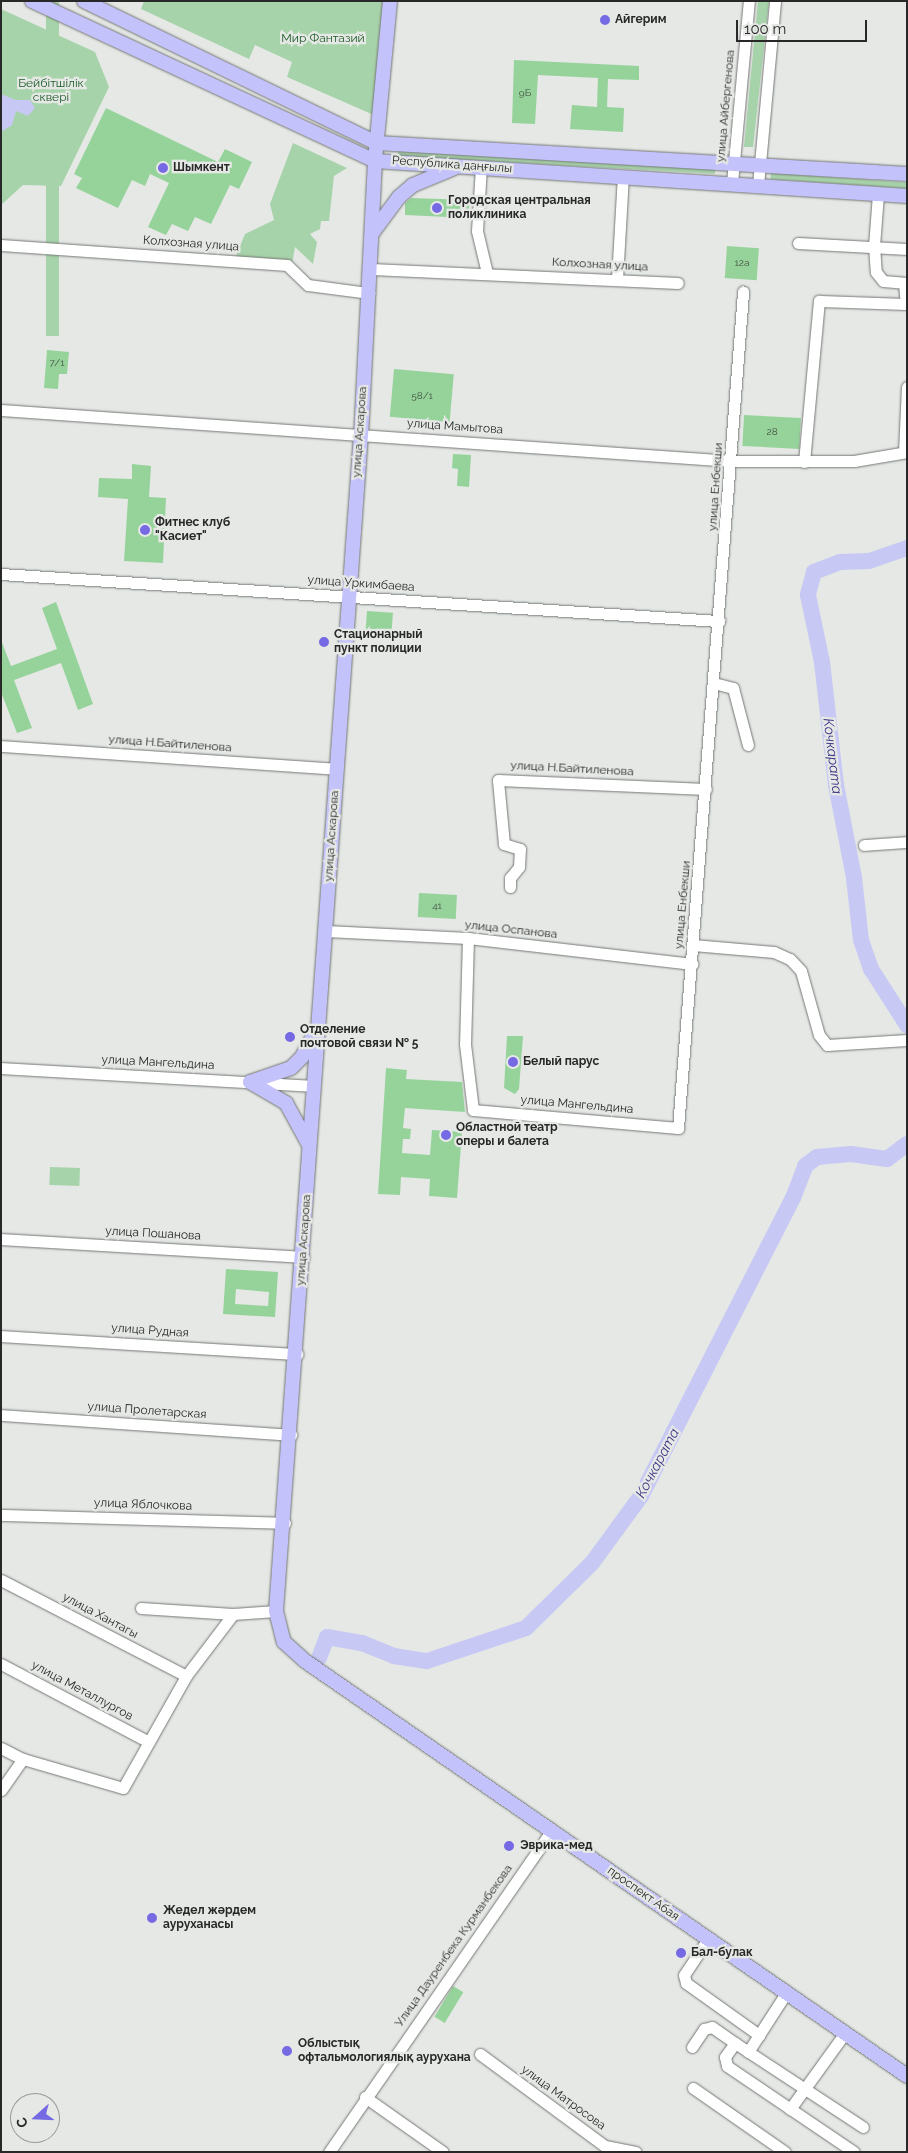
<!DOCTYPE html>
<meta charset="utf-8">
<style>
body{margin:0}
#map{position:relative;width:908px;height:2153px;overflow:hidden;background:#e5e8e5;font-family:Raleway,sans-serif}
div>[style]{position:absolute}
.green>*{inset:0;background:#a7d3aa;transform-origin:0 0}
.water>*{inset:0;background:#c7c9f4}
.river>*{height:16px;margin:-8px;padding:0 8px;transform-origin:8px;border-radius:8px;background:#c7c9f4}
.building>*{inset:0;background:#96d39b;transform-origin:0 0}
.roads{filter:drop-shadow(0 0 1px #747774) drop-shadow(0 0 1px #747774)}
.minor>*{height:11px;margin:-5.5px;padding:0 5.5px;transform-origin:5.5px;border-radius:5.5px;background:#fff}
.major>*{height:14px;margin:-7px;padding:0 7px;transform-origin:7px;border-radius:7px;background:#c4c2fb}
.dots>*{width:14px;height:14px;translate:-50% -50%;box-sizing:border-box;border:2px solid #e5e8e5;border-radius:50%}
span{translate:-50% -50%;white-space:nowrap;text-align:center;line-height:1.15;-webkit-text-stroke:4.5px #e5e8e5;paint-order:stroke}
.number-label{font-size:10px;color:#435344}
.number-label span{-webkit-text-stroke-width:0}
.poi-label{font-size:12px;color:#272827;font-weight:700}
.left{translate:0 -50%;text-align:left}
.park-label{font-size:12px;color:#195925}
.street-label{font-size:12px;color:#272827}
.water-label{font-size:14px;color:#3d3485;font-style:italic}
.frame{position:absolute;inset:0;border:2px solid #272827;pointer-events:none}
.north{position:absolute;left:10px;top:2093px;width:50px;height:50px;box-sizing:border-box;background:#e5e8e5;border:1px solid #999b99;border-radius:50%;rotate:250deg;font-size:14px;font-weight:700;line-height:20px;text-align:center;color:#272827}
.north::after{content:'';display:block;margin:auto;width:18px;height:22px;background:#7569e4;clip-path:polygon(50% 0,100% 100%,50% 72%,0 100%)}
.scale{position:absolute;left:736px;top:20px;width:131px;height:22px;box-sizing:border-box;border:2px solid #272827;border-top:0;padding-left:6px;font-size:15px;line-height:18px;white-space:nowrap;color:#272827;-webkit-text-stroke:4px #e5e8e5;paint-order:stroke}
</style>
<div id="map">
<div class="green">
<i style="left:46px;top:1px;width:13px;height:335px"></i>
<i style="clip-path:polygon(144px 1px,385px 1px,376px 116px,287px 77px,292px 62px,255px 45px,249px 59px,141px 9px)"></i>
<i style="clip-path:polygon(758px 1px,769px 1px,753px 147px,744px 147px)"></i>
<i style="clip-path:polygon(1px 9px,95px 52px,109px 87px,61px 186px,23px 185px,1px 205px)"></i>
<i style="clip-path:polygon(293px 143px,347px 168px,334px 176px,329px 221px,321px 221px,320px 229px,310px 234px,317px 242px,313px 264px,295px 247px,292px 264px,236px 256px,245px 234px,274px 220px,270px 204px)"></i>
<i style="clip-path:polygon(398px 150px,715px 169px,715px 174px,398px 156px)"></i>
<i style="left:771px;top:173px;width:136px;height:6px;rotate:4deg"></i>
<i style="left:50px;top:1167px;width:30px;height:18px;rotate:2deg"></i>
</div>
<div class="water">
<i style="clip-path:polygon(1px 94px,16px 100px,30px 100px,35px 108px,28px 116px,16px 111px,12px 125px,1px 132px)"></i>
</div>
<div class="river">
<i style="left:907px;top:548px;width:40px;rotate:161.1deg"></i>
<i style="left:869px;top:561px;width:29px;rotate:178deg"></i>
<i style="left:840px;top:562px;width:28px;rotate:159deg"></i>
<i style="left:814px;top:572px;width:24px;rotate:105deg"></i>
<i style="left:808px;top:595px;width:68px;rotate:78.2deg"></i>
<i style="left:822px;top:662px;width:124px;rotate:83.5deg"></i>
<i style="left:836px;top:785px;width:95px;rotate:79deg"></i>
<i style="left:854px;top:878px;width:62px;rotate:83.6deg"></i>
<i style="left:861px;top:940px;width:31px;rotate:71deg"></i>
<i style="left:871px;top:969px;width:67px;rotate:57.3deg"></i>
<i style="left:319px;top:1658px;width:22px;rotate:-69deg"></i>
<i style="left:327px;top:1637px;width:36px;rotate:10deg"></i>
<i style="left:362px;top:1643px;width:35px;rotate:22deg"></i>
<i style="left:394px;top:1656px;width:33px;rotate:9deg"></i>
<i style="left:427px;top:1661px;width:104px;rotate:-18.4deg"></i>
<i style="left:526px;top:1628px;width:93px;rotate:-44.6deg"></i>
<i style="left:592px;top:1563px;width:83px;rotate:-53.8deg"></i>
<i style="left:641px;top:1496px;width:335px;rotate:-63deg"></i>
<i style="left:793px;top:1198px;width:34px;rotate:-69deg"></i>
<i style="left:805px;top:1166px;width:15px;rotate:-37deg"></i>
<i style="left:817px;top:1157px;width:34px;rotate:-5deg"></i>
<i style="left:851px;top:1154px;width:36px;rotate:8deg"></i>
<i style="left:887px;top:1159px;width:25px;rotate:-37deg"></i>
</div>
<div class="building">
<i style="clip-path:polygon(514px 60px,639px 66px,639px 80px,608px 79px,607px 107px,624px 108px,623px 132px,570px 129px,572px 105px,597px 107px,598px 78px,538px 75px,535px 124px,512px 123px)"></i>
<i style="clip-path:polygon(106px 108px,218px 162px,225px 149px,252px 162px,239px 189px,230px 185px,211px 224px,195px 217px,188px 231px,172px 224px,166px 235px,148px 227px,169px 183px,150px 174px,145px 186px,132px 180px,118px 208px,76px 188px,82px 178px,74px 174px)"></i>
<i style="clip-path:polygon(411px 198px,469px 200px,469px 218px,405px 215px,405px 203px)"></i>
<i style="left:727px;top:246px;width:32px;height:32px;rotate:4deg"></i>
<i style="clip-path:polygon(47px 350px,69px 352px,67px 374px,59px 374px,58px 389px,44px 388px)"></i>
<i style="left:394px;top:369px;width:60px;height:48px;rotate:5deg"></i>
<i style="left:744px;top:415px;width:57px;height:31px;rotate:3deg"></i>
<i style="clip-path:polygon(453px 454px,471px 455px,469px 487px,457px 486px,458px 469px,452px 468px)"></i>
<i style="clip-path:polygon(132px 464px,151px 466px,149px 497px,166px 498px,163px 563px,124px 561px,128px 499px,98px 497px,99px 478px,132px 479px)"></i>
<i style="clip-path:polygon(56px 602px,93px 704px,78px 710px,61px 663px,14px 680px,32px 728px,17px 733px,1px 692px,1px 640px,11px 666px,57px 649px,42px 608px)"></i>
<i style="left:367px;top:611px;width:26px;height:23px;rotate:4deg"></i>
<i style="left:419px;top:893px;width:38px;height:24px;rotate:3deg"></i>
<i style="clip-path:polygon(507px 1036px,523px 1036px,519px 1089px,515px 1094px,504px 1088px)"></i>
<i style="clip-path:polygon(386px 1068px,407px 1070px,406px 1079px,462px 1082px,465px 1112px,405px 1108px,403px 1128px,411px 1129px,410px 1139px,403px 1139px,402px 1153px,430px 1155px,432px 1130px,462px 1132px,457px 1198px,429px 1196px,430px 1179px,401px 1177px,400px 1195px,378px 1194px)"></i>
<i style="clip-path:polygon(evenodd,226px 1269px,278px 1272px,275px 1317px,223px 1314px,226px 1269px,236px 1289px,269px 1292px,268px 1306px,235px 1304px,236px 1289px)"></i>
<i style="left:453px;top:1986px;width:12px;height:36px;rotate:31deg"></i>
</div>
<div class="roads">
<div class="minor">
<i style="left:481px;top:167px;width:64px;rotate:93.6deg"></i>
<i style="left:477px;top:231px;width:43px;rotate:76.6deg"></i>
<i style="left:732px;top:183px;width:183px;rotate:-84.7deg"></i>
<i style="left:758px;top:185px;width:185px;rotate:-84.7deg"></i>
<i style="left:878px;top:194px;width:52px;rotate:94.4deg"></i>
<i style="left:874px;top:246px;width:26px;rotate:86deg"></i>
<i style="left:876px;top:272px;width:11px;rotate:52deg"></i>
<i style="left:883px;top:281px;width:21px;rotate:5deg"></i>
<i style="left:904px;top:283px;width:21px;rotate:85deg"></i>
<i style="left:798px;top:243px;width:109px;rotate:3.2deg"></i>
<i style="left:1px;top:245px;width:287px;rotate:4deg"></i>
<i style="left:287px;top:265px;width:29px;rotate:44deg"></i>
<i style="left:308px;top:285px;width:62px;rotate:7.5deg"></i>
<i style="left:371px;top:269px;width:307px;rotate:2.6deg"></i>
<i style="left:617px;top:279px;width:103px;rotate:-86.7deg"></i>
<i style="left:1px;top:410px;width:733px;rotate:3.99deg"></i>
<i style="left:732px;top:461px;width:122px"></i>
<i style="left:854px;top:461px;width:54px;rotate:-9.6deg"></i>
<i style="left:904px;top:452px;width:65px;rotate:-87.4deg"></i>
<i style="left:804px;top:462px;width:162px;rotate:-84.7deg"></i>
<i style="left:819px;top:301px;width:88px;rotate:2deg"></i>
<i style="left:1px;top:574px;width:720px;rotate:3.75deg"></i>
<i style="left:714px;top:683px;width:20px;rotate:15deg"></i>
<i style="left:733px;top:688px;width:59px;rotate:75.3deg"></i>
<i style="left:1px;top:746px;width:337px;rotate:3.9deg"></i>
<i style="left:864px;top:845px;width:43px;rotate:-4deg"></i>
<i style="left:510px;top:887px;width:9px;rotate:-90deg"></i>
<i style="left:510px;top:878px;width:14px;rotate:-51deg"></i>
<i style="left:519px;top:867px;width:18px;rotate:-87deg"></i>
<i style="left:520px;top:849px;width:17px;rotate:-163deg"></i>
<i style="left:504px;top:844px;width:64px;rotate:-95.4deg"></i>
<i style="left:498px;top:780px;width:208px;rotate:2.5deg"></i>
<i style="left:326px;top:931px;width:142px;rotate:2.8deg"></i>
<i style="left:468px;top:938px;width:226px;rotate:6.6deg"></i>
<i style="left:468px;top:938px;width:106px;rotate:91.6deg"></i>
<i style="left:465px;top:1044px;width:66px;rotate:83.1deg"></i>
<i style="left:473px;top:1110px;width:206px;rotate:5deg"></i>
<i style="left:678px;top:1128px;width:839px;rotate:-85.55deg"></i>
<i style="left:693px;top:945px;width:81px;rotate:4.9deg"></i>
<i style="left:774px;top:952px;width:17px;rotate:24deg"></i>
<i style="left:790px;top:959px;width:16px;rotate:47deg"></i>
<i style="left:801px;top:971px;width:66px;rotate:74.3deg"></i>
<i style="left:819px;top:1035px;width:13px;rotate:51deg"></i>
<i style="left:827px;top:1045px;width:80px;rotate:-3.6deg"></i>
<i style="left:1px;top:1068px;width:313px;rotate:3.3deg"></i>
<i style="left:1px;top:1239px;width:303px;rotate:3.4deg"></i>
<i style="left:1px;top:1336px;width:297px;rotate:3.5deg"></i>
<i style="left:1px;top:1415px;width:291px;rotate:3.9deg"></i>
<i style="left:1px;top:1515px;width:284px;rotate:1.6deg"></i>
<i style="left:1px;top:1580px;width:208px;rotate:27.4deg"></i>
<i style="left:141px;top:1608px;width:92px;rotate:3.7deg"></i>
<i style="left:1px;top:1664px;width:167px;rotate:27.8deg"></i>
<i style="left:1px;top:1748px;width:25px;rotate:27deg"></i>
<i style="left:23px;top:1759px;width:104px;rotate:16.2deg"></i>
<i style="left:123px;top:1788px;width:129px;rotate:-60.6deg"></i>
<i style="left:186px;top:1676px;width:78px;rotate:-52.8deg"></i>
<i style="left:233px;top:1614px;width:43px;rotate:-4deg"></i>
<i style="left:1px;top:1790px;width:38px;rotate:-55deg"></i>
<i style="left:708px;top:1939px;width:43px;rotate:123.7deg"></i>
<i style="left:684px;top:1975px;width:8px;rotate:76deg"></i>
<i style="left:686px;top:1983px;width:90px;rotate:35.5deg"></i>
<i style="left:735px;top:2043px;width:153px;rotate:33.3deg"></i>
<i style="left:692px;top:2047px;width:22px;rotate:-56deg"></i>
<i style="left:704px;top:2029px;width:8px;rotate:-14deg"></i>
<i style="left:712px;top:2027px;width:28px;rotate:35deg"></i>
<i style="left:735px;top:2043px;width:17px;rotate:126deg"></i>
<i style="left:725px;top:2057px;width:9px;rotate:77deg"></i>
<i style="left:727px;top:2066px;width:153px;rotate:34.1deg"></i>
<i style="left:748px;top:2052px;width:70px;rotate:-57.2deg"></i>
<i style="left:480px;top:2054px;width:155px;rotate:36.4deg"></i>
<i style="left:605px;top:2146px;width:31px;rotate:11deg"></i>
<i style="left:693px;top:2088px;width:112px;rotate:34.8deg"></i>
<i style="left:365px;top:2097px;width:95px;rotate:35.2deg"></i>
<i style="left:790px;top:2109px;width:92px;rotate:-54.2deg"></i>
<i style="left:329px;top:2152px;width:392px;rotate:-55.3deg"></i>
</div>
<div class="major">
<i style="left:32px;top:1px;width:378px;rotate:25deg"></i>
<i style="left:375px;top:161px;width:533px;rotate:3.76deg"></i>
<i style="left:84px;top:1px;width:326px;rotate:25.9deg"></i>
<i style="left:377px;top:143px;width:531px;rotate:3.35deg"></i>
<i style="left:390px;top:1px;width:161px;rotate:95.4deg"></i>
<i style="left:375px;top:161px;width:273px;rotate:92.9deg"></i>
<i style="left:361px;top:434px;width:1180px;rotate:94.13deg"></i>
<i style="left:276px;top:1611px;width:32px;rotate:76deg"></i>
<i style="left:284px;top:1642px;width:28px;rotate:42deg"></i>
<i style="left:305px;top:1661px;width:731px;rotate:34.58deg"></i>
<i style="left:373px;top:232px;width:44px;rotate:-53.4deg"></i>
<i style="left:399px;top:197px;width:18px;rotate:-41deg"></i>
<i style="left:413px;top:185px;width:44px;rotate:-22.5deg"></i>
<i style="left:250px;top:1082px;width:42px;rotate:30.3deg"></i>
<i style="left:286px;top:1103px;width:46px;rotate:61.2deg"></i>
<i style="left:250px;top:1082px;width:43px;rotate:-18.9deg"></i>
<i style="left:291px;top:1068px;width:16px;rotate:-45deg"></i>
<i style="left:302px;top:1057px;width:26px;rotate:-62deg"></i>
</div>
</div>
<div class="dots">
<i style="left:605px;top:20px;background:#7569e4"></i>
<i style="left:163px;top:168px;background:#7569e4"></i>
<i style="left:437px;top:208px;background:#7569e4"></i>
<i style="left:145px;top:530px;background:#7569e4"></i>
<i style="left:324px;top:642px;background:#7569e4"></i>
<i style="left:290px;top:1037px;background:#7569e4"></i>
<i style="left:513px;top:1062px;background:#7569e4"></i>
<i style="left:446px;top:1135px;background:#7569e4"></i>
<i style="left:509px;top:1846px;background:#7569e4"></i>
<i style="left:152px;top:1918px;background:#7569e4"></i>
<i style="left:681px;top:1953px;background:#7569e4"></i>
<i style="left:287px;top:2051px;background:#7569e4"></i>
</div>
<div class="number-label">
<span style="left:525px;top:93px">9Б</span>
<span style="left:742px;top:263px">12а</span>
<span style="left:57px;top:363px">7/1</span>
<span style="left:422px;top:396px">58/1</span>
<span style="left:772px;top:432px">28</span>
<span style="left:437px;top:906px">41</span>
</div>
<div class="poi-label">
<span class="left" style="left:615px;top:20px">Айгерим</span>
<span class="left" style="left:173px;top:168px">Шымкент</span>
<span class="left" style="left:448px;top:208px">Городская центральная<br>поликлиника</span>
<span class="left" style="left:155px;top:530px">Фитнес клуб<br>"Касиет"</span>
<span class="left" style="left:334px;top:642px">Стационарный<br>пункт полиции</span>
<span class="left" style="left:300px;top:1037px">Отделение<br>почтовой связи № 5</span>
<span class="left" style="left:523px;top:1062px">Белый парус</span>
<span class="left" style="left:456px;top:1135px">Областной театр<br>оперы и балета</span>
<span class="left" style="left:520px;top:1846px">Эврика-мед</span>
<span class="left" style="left:163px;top:1918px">Жедел жәрдем<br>ауруханасы</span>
<span class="left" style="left:691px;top:1953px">Бал-булак</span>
<span class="left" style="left:298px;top:2051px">Облыстық<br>офтальмологиялық аурухана</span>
</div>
<div class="park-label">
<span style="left:323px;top:39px">Мир Фантазий</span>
<span style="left:51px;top:91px">Бейбітшілік<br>сквері</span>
</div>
<div class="street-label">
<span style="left:726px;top:106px;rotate:-85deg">улица Айбергенова</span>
<span style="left:452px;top:165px;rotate:4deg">Республика даңғылы</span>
<span style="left:191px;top:244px;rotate:4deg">Колхозная улица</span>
<span style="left:600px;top:265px;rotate:3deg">Колхозная улица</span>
<span style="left:455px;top:427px;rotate:4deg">улица Мамытова</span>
<span style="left:360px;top:432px;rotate:-86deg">улица Аскарова</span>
<span style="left:716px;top:487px;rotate:-86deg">улица Енбекши</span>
<span style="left:361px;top:584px;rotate:4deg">улица Уркимбаева</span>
<span style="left:170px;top:744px;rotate:4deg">улица Н.Байтиленова</span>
<span style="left:572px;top:769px;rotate:3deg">улица Н.Байтиленова</span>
<span style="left:332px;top:836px;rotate:-86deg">улица Аскарова</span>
<span style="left:683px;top:905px;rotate:-85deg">улица Енбекши</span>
<span style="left:511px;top:930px;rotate:6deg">улица Оспанова</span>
<span style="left:158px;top:1063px;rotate:3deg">улица Мангельдина</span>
<span style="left:577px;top:1105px;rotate:5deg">улица Мангельдина</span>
<span style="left:153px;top:1234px;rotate:3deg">улица Пошанова</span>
<span style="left:304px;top:1240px;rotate:-86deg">улица Аскарова</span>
<span style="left:150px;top:1331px;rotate:4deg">улица Рудная</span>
<span style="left:147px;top:1411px;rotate:4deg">улица Пролетарская</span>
<span style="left:143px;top:1505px;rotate:2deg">улица Яблочкова</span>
<span style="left:100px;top:1616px;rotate:28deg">улица Хантагы</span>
<span style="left:82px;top:1691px;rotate:28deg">улица Металлургов</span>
<span style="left:643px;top:1894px;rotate:35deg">проспект Абая</span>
<span style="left:454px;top:1946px;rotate:-55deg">Улица Дауренбека Курманбекова</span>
<span style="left:563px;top:2098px;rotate:36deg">улица Матросова</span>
</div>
<div class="water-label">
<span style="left:833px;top:756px;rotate:83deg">Кочкарата</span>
<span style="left:657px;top:1463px;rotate:-62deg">Кочкарата</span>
</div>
<div class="frame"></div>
<div class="north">С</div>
<div class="scale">100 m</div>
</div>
